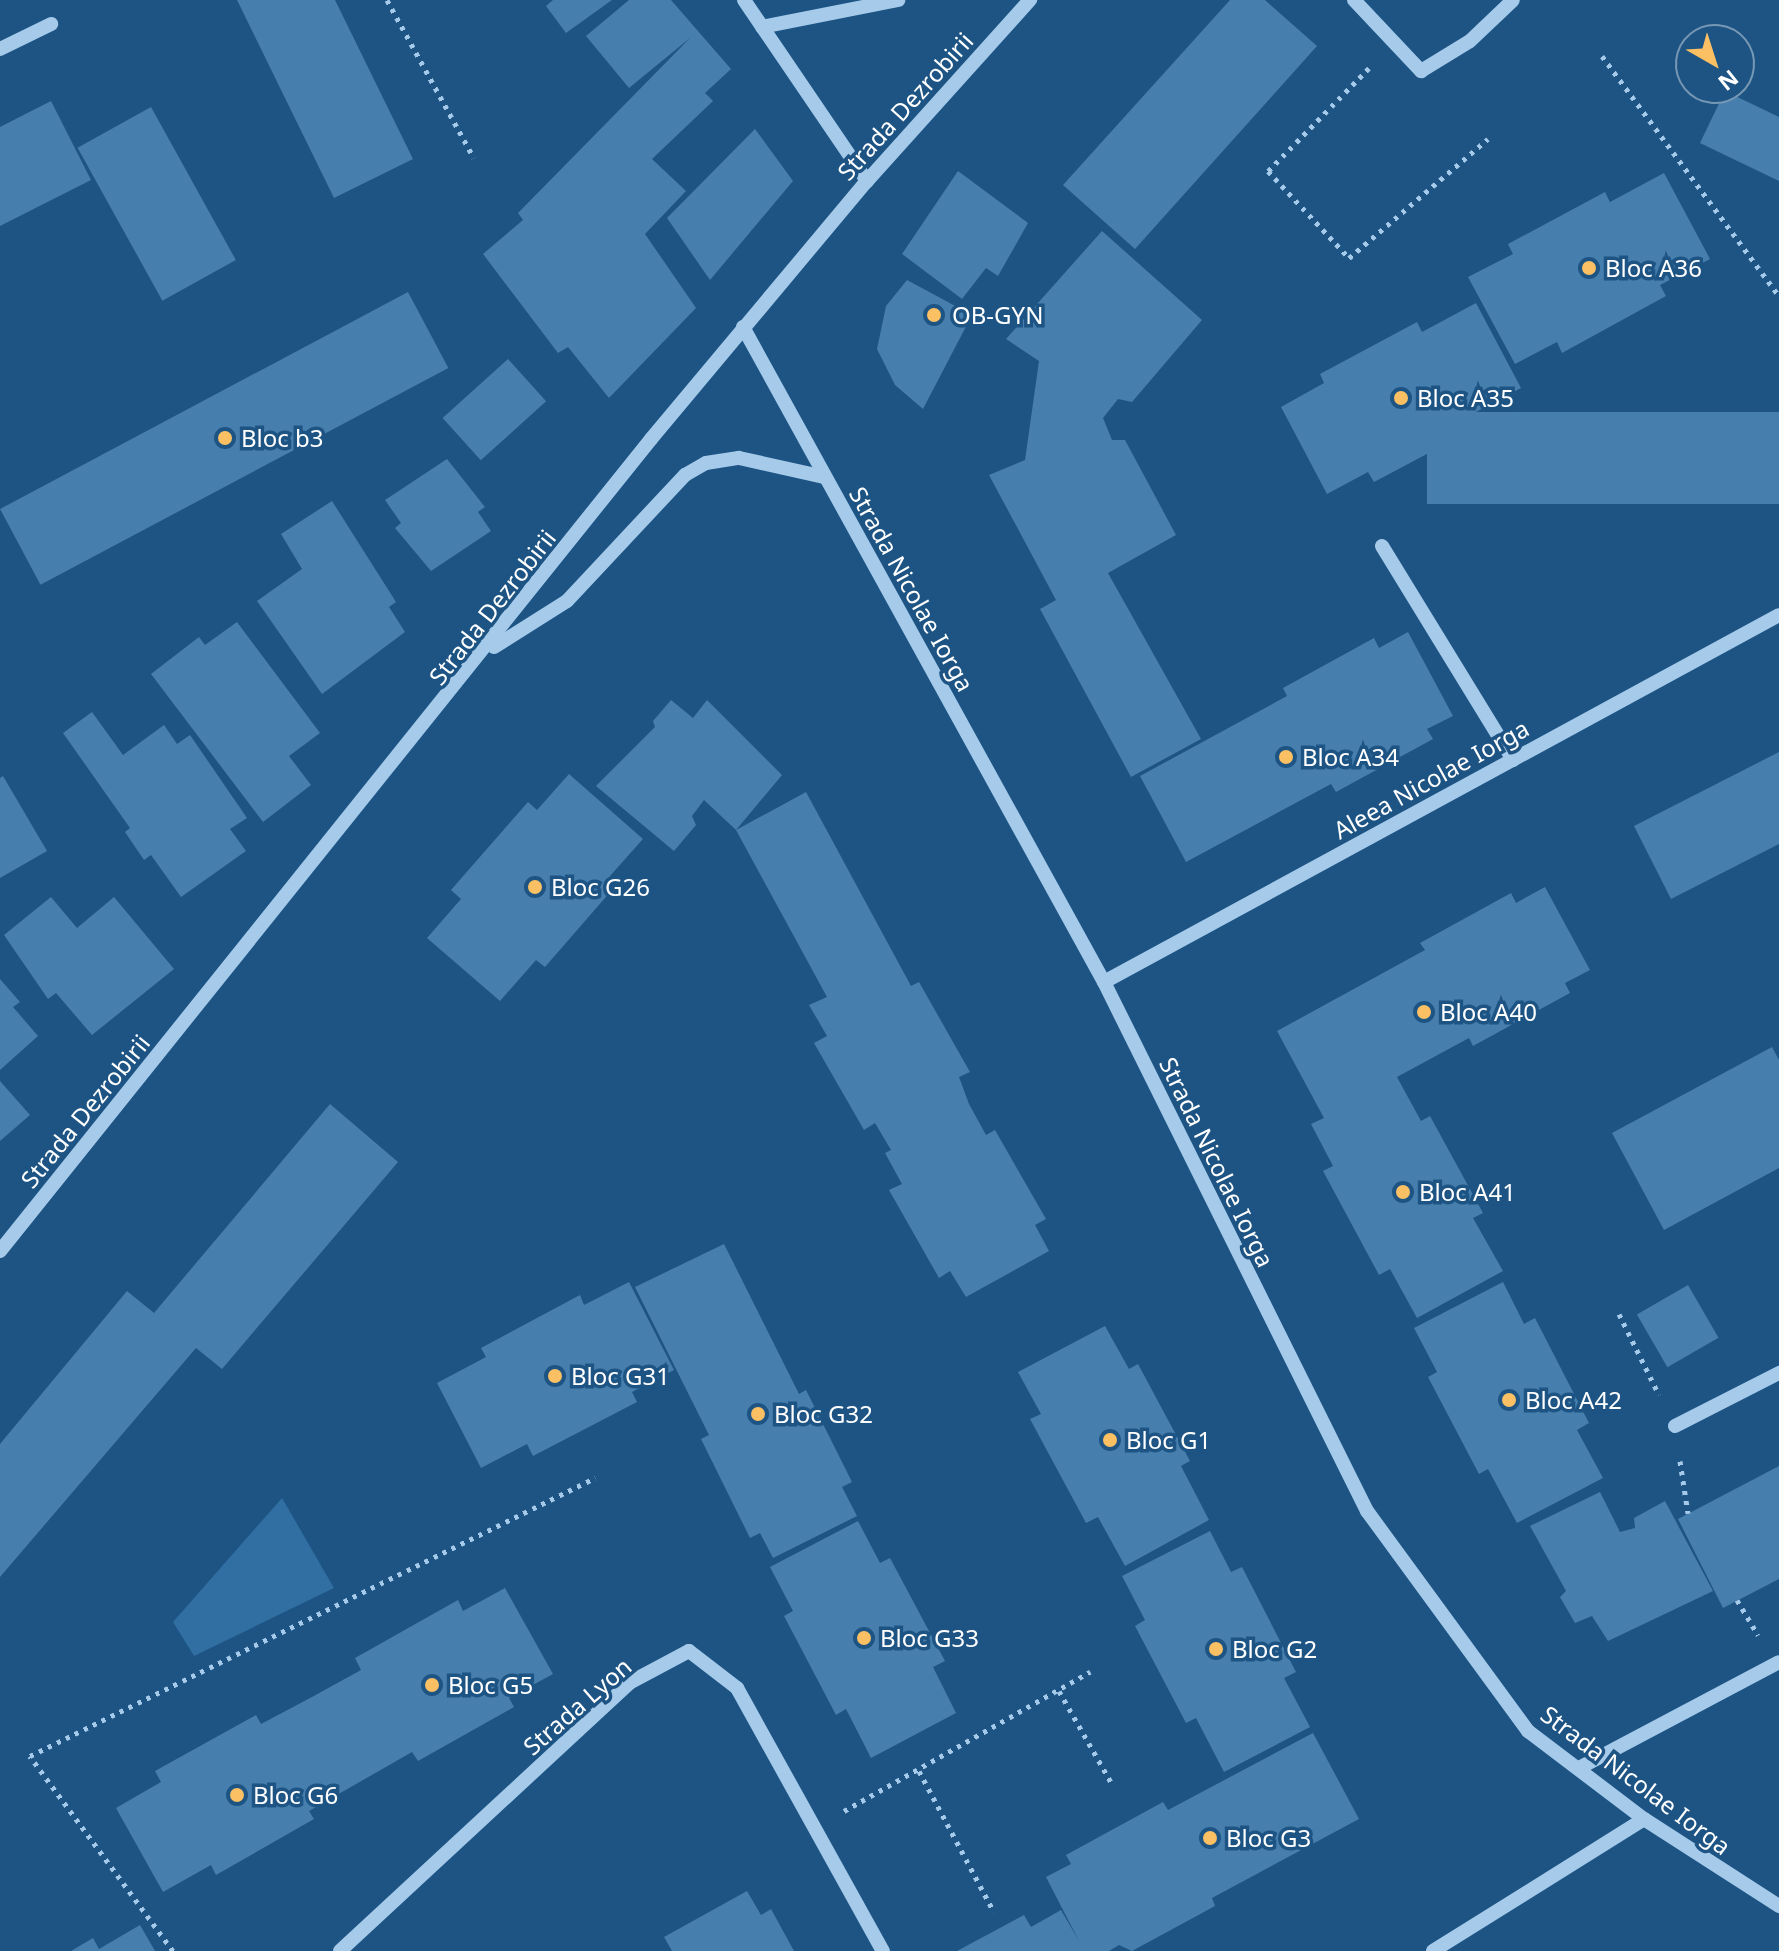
<!DOCTYPE html>
<style>
body{margin:0}
#map{position:relative;width:1779px;height:1951px;overflow:hidden;background:#1d5484;font-family:"Noto Sans",sans-serif}
div>[style]{position:absolute}
.green>*{inset:0;background:#316ea2}
.building>*{inset:0;background:#467ead;transform-origin:0 0}
.path>*{height:5px;margin-top:-2.5px;transform-origin:0;background:repeating-linear-gradient(90deg,#a5caea 0 4px,transparent 0 10px)}
.minor>*{height:14px;margin:-7px;padding:0 7px;transform-origin:7px;border-radius:7px;background:#a5caea}
.dots>*{width:22px;height:22px;translate:-50% -50%;box-sizing:border-box;border:4px solid #1d5484;border-radius:50%}
span{translate:-50% -50%;white-space:nowrap;text-align:center;line-height:1.15;-webkit-text-stroke:7px #1d5484;paint-order:stroke}
.street-label{font-size:24px;color:#fff}
.poi-label{font-size:24px;color:#fff}
.left{translate:0 -50%;text-align:left}
.north{position:absolute;left:1675px;top:24px;width:80px;height:80px;box-sizing:border-box;background:#1d5484;border:2px solid #7798b5;border-radius:50%;rotate:141deg;font-size:22px;font-weight:700;line-height:32px;text-align:center;color:#fff}
.north::after{content:'';display:block;margin:auto;width:28px;height:36px;background:#fac063;clip-path:polygon(50% 0,100% 100%,50% 72%,0 100%)}
</style>
<div id="map">
<div class="green">
<i style="clip-path:polygon(282px 1498px,334px 1588px,194px 1656px,173px 1622px)"></i>
</div>
<div class="building">
<i style="clip-path:polygon(237px 0,335px 0,413px 159px,334px 198px)"></i>
<i style="clip-path:polygon(553px 0,612px 0,566px 33px,546px 6px)"></i>
<i style="clip-path:polygon(629px 0,671px 0,731px 69px,705px 93px,713px 101px,652px 159px,686px 191px,645px 234px,696px 308px,609px 398px,568px 347px,558px 353px,483px 254px,523px 220px,518px 213px,690px 38px,629px 88px,586px 36px)"></i>
<i style="clip-path:polygon(1230px 0,1265px 0,1317px 46px,1135px 249px,1063px 185px)"></i>
<i style="clip-path:polygon(1725px 91px,1779px 117px,1779px 181px,1700px 143px)"></i>
<i style="clip-path:polygon(51px 101px,91px 180px,0 226px,0 127px)"></i>
<i style="left:151px;top:107px;width:175px;height:84px;rotate:61deg"></i>
<i style="clip-path:polygon(755px 129px,793px 181px,710px 280px,667px 218px)"></i>
<i style="clip-path:polygon(958px 171px,1028px 223px,998px 276px,986px 268px,962px 299px,902px 254px)"></i>
<i style="clip-path:polygon(1664px 173px,1710px 259px,1660px 285px,1666px 296px,1562px 353px,1557px 342px,1515px 364px,1468px 277px,1513px 254px,1508px 244px,1605px 192px,1610px 202px)"></i>
<i style="clip-path:polygon(1102px 231px,1202px 320px,1132px 402px,1118px 399px,1103px 418px,1112px 440px,1125px 440px,1176px 535px,1108px 573px,1201px 739px,1131px 777px,1040px 609px,1056px 600px,989px 475px,1025px 460px,1039px 361px,1006px 339px)"></i>
<i style="clip-path:polygon(907px 280px,972px 315px,923px 409px,895px 385px,877px 349px,886px 306px)"></i>
<i style="left:408px;top:292px;width:86px;height:462px;rotate:62deg"></i>
<i style="clip-path:polygon(1476px 303px,1521px 388px,1472px 414px,1478px 427px,1374px 482px,1368px 472px,1327px 494px,1281px 407px,1324px 383px,1320px 374px,1417px 322px,1422px 332px)"></i>
<i style="left:508px;top:359px;width:57px;height:88px;rotate:48deg"></i>
<i style="left:1779px;top:412px;width:92px;height:352px;rotate:90deg"></i>
<i style="clip-path:polygon(447px 459px,485px 507px,478px 512px,491px 531px,431px 571px,395px 528px,401px 523px,385px 500px)"></i>
<i style="clip-path:polygon(332px 501px,396px 602px,389px 607px,405px 632px,322px 694px,257px 601px,302px 569px,281px 534px)"></i>
<i style="clip-path:polygon(237px 622px,320px 733px,289px 756px,311px 785px,263px 822px,151px 674px,199px 637px,205px 645px)"></i>
<i style="clip-path:polygon(1408px 632px,1453px 716px,1427px 729px,1433px 739px,1336px 792px,1331px 784px,1186px 862px,1140px 776px,1287px 696px,1283px 688px,1374px 638px,1379px 648px)"></i>
<i style="clip-path:polygon(671px 700px,693px 718px,707px 700px,782px 775px,736px 830px,704px 800px,692px 816px,696px 825px,674px 851px,596px 786px,655px 727px,653px 721px)"></i>
<i style="clip-path:polygon(92px 712px,123px 755px,164px 725px,177px 744px,190px 735px,247px 818px,230px 829px,246px 851px,181px 897px,151px 855px,144px 860px,125px 832px,130px 828px,63px 733px)"></i>
<i style="clip-path:polygon(1779px 752px,1779px 844px,1671px 899px,1634px 826px)"></i>
<i style="clip-path:polygon(569px 774px,643px 839px,610px 876px,618px 883px,545px 967px,536px 960px,500px 1001px,427px 938px,461px 899px,451px 890px,528px 802px,537px 810px)"></i>
<i style="clip-path:polygon(3px 776px,47px 851px,0 878px,0 778px)"></i>
<i style="clip-path:polygon(806px 792px,911px 986px,919px 982px,970px 1072px,959px 1077px,969px 1104px,986px 1135px,995px 1130px,1046px 1219px,1035px 1225px,1049px 1251px,966px 1297px,950px 1271px,939px 1278px,889px 1190px,902px 1184px,885px 1153px,891px 1150px,875px 1123px,864px 1130px,814px 1043px,827px 1036px,809px 1005px,827px 997px,736px 830px)"></i>
<i style="clip-path:polygon(1545px 887px,1590px 970px,1565px 983px,1570px 993px,1473px 1046px,1469px 1038px,1397px 1077px,1421px 1121px,1430px 1116px,1483px 1213px,1473px 1218px,1503px 1271px,1417px 1318px,1390px 1269px,1379px 1275px,1323px 1171px,1333px 1166px,1311px 1124px,1324px 1118px,1277px 1031px,1425px 950px,1420px 943px,1511px 893px,1516px 903px)"></i>
<i style="clip-path:polygon(51px 897px,77px 928px,114px 897px,174px 969px,92px 1035px,56px 993px,48px 999px,4px 935px)"></i>
<i style="clip-path:polygon(0 979px,20px 1002px,13px 1007px,38px 1036px,0 1070px)"></i>
<i style="clip-path:polygon(1772px 1047px,1779px 1060px,1779px 1168px,1664px 1230px,1612px 1133px)"></i>
<i style="clip-path:polygon(0 1081px,30px 1115px,0 1141px)"></i>
<i style="clip-path:polygon(330px 1104px,398px 1162px,222px 1369px,196px 1348px,0 1577px,0 1444px,127px 1291px,154px 1313px)"></i>
<i style="clip-path:polygon(724px 1244px,799px 1394px,806px 1390px,852px 1482px,842px 1487px,857px 1516px,773px 1558px,760px 1533px,750px 1538px,701px 1439px,709px 1435px,635px 1287px)"></i>
<i style="clip-path:polygon(629px 1282px,674px 1370px,632px 1392px,637px 1402px,533px 1456px,527px 1444px,481px 1468px,437px 1383px,486px 1357px,481px 1348px,580px 1295px,584px 1305px)"></i>
<i style="clip-path:polygon(1503px 1282px,1524px 1324px,1535px 1318px,1589px 1423px,1577px 1430px,1603px 1478px,1517px 1523px,1488px 1469px,1479px 1474px,1428px 1377px,1437px 1372px,1414px 1328px)"></i>
<i style="left:1688px;top:1285px;width:61px;height:59px;rotate:60deg"></i>
<i style="clip-path:polygon(1105px 1326px,1129px 1369px,1138px 1364px,1190px 1461px,1181px 1466px,1209px 1520px,1125px 1566px,1098px 1517px,1086px 1523px,1030px 1419px,1041px 1414px,1018px 1372px)"></i>
<i style="clip-path:polygon(1779px 1466px,1779px 1579px,1723px 1608px,1678px 1519px)"></i>
<i style="clip-path:polygon(1600px 1492px,1620px 1532px,1635px 1528px,1634px 1518px,1665px 1501px,1713px 1591px,1608px 1641px,1592px 1616px,1575px 1623px,1560px 1597px,1566px 1591px,1530px 1526px)"></i>
<i style="clip-path:polygon(858px 1521px,880px 1563px,890px 1558px,945px 1661px,933px 1667px,956px 1713px,871px 1758px,846px 1709px,836px 1715px,784px 1616px,793px 1611px,770px 1567px)"></i>
<i style="clip-path:polygon(1210px 1531px,1231px 1572px,1242px 1567px,1296px 1672px,1284px 1678px,1310px 1727px,1224px 1772px,1196px 1718px,1186px 1723px,1135px 1626px,1145px 1620px,1122px 1576px)"></i>
<i style="clip-path:polygon(505px 1588px,553px 1674px,509px 1698px,514px 1707px,418px 1761px,412px 1752px,309px 1811px,314px 1819px,216px 1875px,211px 1865px,163px 1892px,116px 1808px,161px 1782px,155px 1771px,256px 1715px,261px 1724px,312px 1697px,361px 1670px,355px 1658px,458px 1600px,463px 1611px)"></i>
<i style="clip-path:polygon(1313px 1733px,1359px 1819px,1212px 1898px,1215px 1906px,1132px 1951px,1119px 1945px,1109px 1951px,957px 1951px,1024px 1915px,1031px 1927px,1061px 1910px,1079px 1941px,1046px 1877px,1071px 1864px,1066px 1855px,1163px 1802px,1168px 1810px)"></i>
<i style="clip-path:polygon(747px 1891px,761px 1915px,771px 1909px,794px 1951px,672px 1951px,664px 1937px)"></i>
<i style="clip-path:polygon(140px 1925px,155px 1951px,71px 1951px,93px 1938px,99px 1949px)"></i>
</div>
<div class="path">
<i style="left:387px;top:0;width:180px;rotate:61.2deg"></i>
<i style="left:1602px;top:56px;width:298px;rotate:53.6deg"></i>
<i style="left:1369px;top:68px;width:144px;rotate:134.4deg"></i>
<i style="left:1268px;top:171px;width:119px;rotate:47deg"></i>
<i style="left:1349px;top:258px;width:183px;rotate:-40.6deg"></i>
<i style="left:1619px;top:1314px;width:90px;rotate:63.7deg"></i>
<i style="left:1680px;top:1461px;width:53px;rotate:81.3deg"></i>
<i style="left:1737px;top:1600px;width:41px;rotate:59deg"></i>
<i style="left:1059px;top:1691px;width:105px;rotate:60.3deg"></i>
<i style="left:919px;top:1771px;width:160px;rotate:62deg"></i>
<i style="left:844px;top:1811px;width:283px;rotate:-29.5deg"></i>
<i style="left:173px;top:1951px;width:242px;rotate:-126.3deg"></i>
<i style="left:30px;top:1756px;width:630px;rotate:-26.2deg"></i>
</div>
<div class="minor">
<i style="left:744px;top:0;width:219px;rotate:55.8deg"></i>
<i style="left:1354px;top:0;width:98px;rotate:46.7deg"></i>
<i style="left:1421px;top:71px;width:57px;rotate:-31.5deg"></i>
<i style="left:1470px;top:41px;width:59px;rotate:-43.6deg"></i>
<i style="left:762px;top:27px;width:139px;rotate:-11.2deg"></i>
<i style="left:0;top:49px;width:57px;rotate:-26.1deg"></i>
<i style="left:743px;top:327px;width:748px;rotate:61.14deg"></i>
<i style="left:1104px;top:982px;width:591px;rotate:63.57deg"></i>
<i style="left:1367px;top:1511px;width:273px;rotate:53.8deg"></i>
<i style="left:1528px;top:1731px;width:146px;rotate:37.2deg"></i>
<i style="left:1644px;top:1819px;width:161px;rotate:32.8deg"></i>
<i style="left:1382px;top:546px;width:251px;rotate:58.5deg"></i>
<i style="left:494px;top:647px;width:86px;rotate:-32.2deg"></i>
<i style="left:567px;top:601px;width:173px;rotate:-46.9deg"></i>
<i style="left:685px;top:475px;width:24px;rotate:-30deg"></i>
<i style="left:706px;top:463px;width:33px;rotate:-9deg"></i>
<i style="left:739px;top:458px;width:88px;rotate:12.5deg"></i>
<i style="left:1104px;top:982px;width:768px;rotate:-28.53deg"></i>
<i style="left:0;top:1251px;width:1041px;rotate:-51.28deg"></i>
<i style="left:651px;top:439px;width:336px;rotate:-50.1deg"></i>
<i style="left:867px;top:181px;width:244px;rotate:-48deg"></i>
<i style="left:1675px;top:1426px;width:117px;rotate:-27deg"></i>
<i style="left:1579px;top:1768px;width:226px;rotate:-27.9deg"></i>
<i style="left:340px;top:1951px;width:394px;rotate:-42.8deg"></i>
<i style="left:629px;top:1683px;width:68px;rotate:-28.1deg"></i>
<i style="left:689px;top:1651px;width:61px;rotate:37.6deg"></i>
<i style="left:737px;top:1688px;width:301px;rotate:61deg"></i>
<i style="left:1433px;top:1951px;width:249px;rotate:-32deg"></i>
</div>
<div class="dots">
<i style="left:1589px;top:268px;background:#fac063"></i>
<i style="left:934px;top:315px;background:#fac063"></i>
<i style="left:1401px;top:398px;background:#fac063"></i>
<i style="left:225px;top:438px;background:#fac063"></i>
<i style="left:1286px;top:757px;background:#fac063"></i>
<i style="left:535px;top:887px;background:#fac063"></i>
<i style="left:1424px;top:1012px;background:#fac063"></i>
<i style="left:1403px;top:1192px;background:#fac063"></i>
<i style="left:555px;top:1376px;background:#fac063"></i>
<i style="left:1509px;top:1400px;background:#fac063"></i>
<i style="left:758px;top:1414px;background:#fac063"></i>
<i style="left:1110px;top:1440px;background:#fac063"></i>
<i style="left:864px;top:1638px;background:#fac063"></i>
<i style="left:1216px;top:1649px;background:#fac063"></i>
<i style="left:432px;top:1685px;background:#fac063"></i>
<i style="left:237px;top:1795px;background:#fac063"></i>
<i style="left:1210px;top:1838px;background:#fac063"></i>
</div>
<div class="street-label">
<span style="left:905px;top:106px;rotate:-48deg">Strada Dezrobirii</span>
<span style="left:912px;top:589px;rotate:61deg">Strada Nicolae Iorga</span>
<span style="left:492px;top:607px;rotate:-52deg">Strada Dezrobirii</span>
<span style="left:1431px;top:779px;rotate:-29deg">Aleea Nicolae Iorga</span>
<span style="left:85px;top:1111px;rotate:-51deg">Strada Dezrobirii</span>
<span style="left:1217px;top:1162px;rotate:64deg">Strada Nicolae Iorga</span>
<span style="left:577px;top:1706px;rotate:-41deg">Strada Lyon</span>
<span style="left:1636px;top:1780px;rotate:37deg">Strada Nicolae Iorga</span>
</div>
<div class="poi-label">
<span class="left" style="left:1605px;top:268px">Bloc A36</span>
<span class="left" style="left:952px;top:315px">OB-GYN</span>
<span class="left" style="left:1417px;top:398px">Bloc A35</span>
<span class="left" style="left:241px;top:438px">Bloc b3</span>
<span class="left" style="left:1302px;top:757px">Bloc A34</span>
<span class="left" style="left:551px;top:887px">Bloc G26</span>
<span class="left" style="left:1440px;top:1012px">Bloc A40</span>
<span class="left" style="left:1419px;top:1192px">Bloc A41</span>
<span class="left" style="left:571px;top:1376px">Bloc G31</span>
<span class="left" style="left:1525px;top:1400px">Bloc A42</span>
<span class="left" style="left:774px;top:1414px">Bloc G32</span>
<span class="left" style="left:1126px;top:1440px">Bloc G1</span>
<span class="left" style="left:880px;top:1638px">Bloc G33</span>
<span class="left" style="left:1232px;top:1649px">Bloc G2</span>
<span class="left" style="left:448px;top:1685px">Bloc G5</span>
<span class="left" style="left:253px;top:1795px">Bloc G6</span>
<span class="left" style="left:1226px;top:1838px">Bloc G3</span>
</div>
<div class="north">N</div>
</div>
